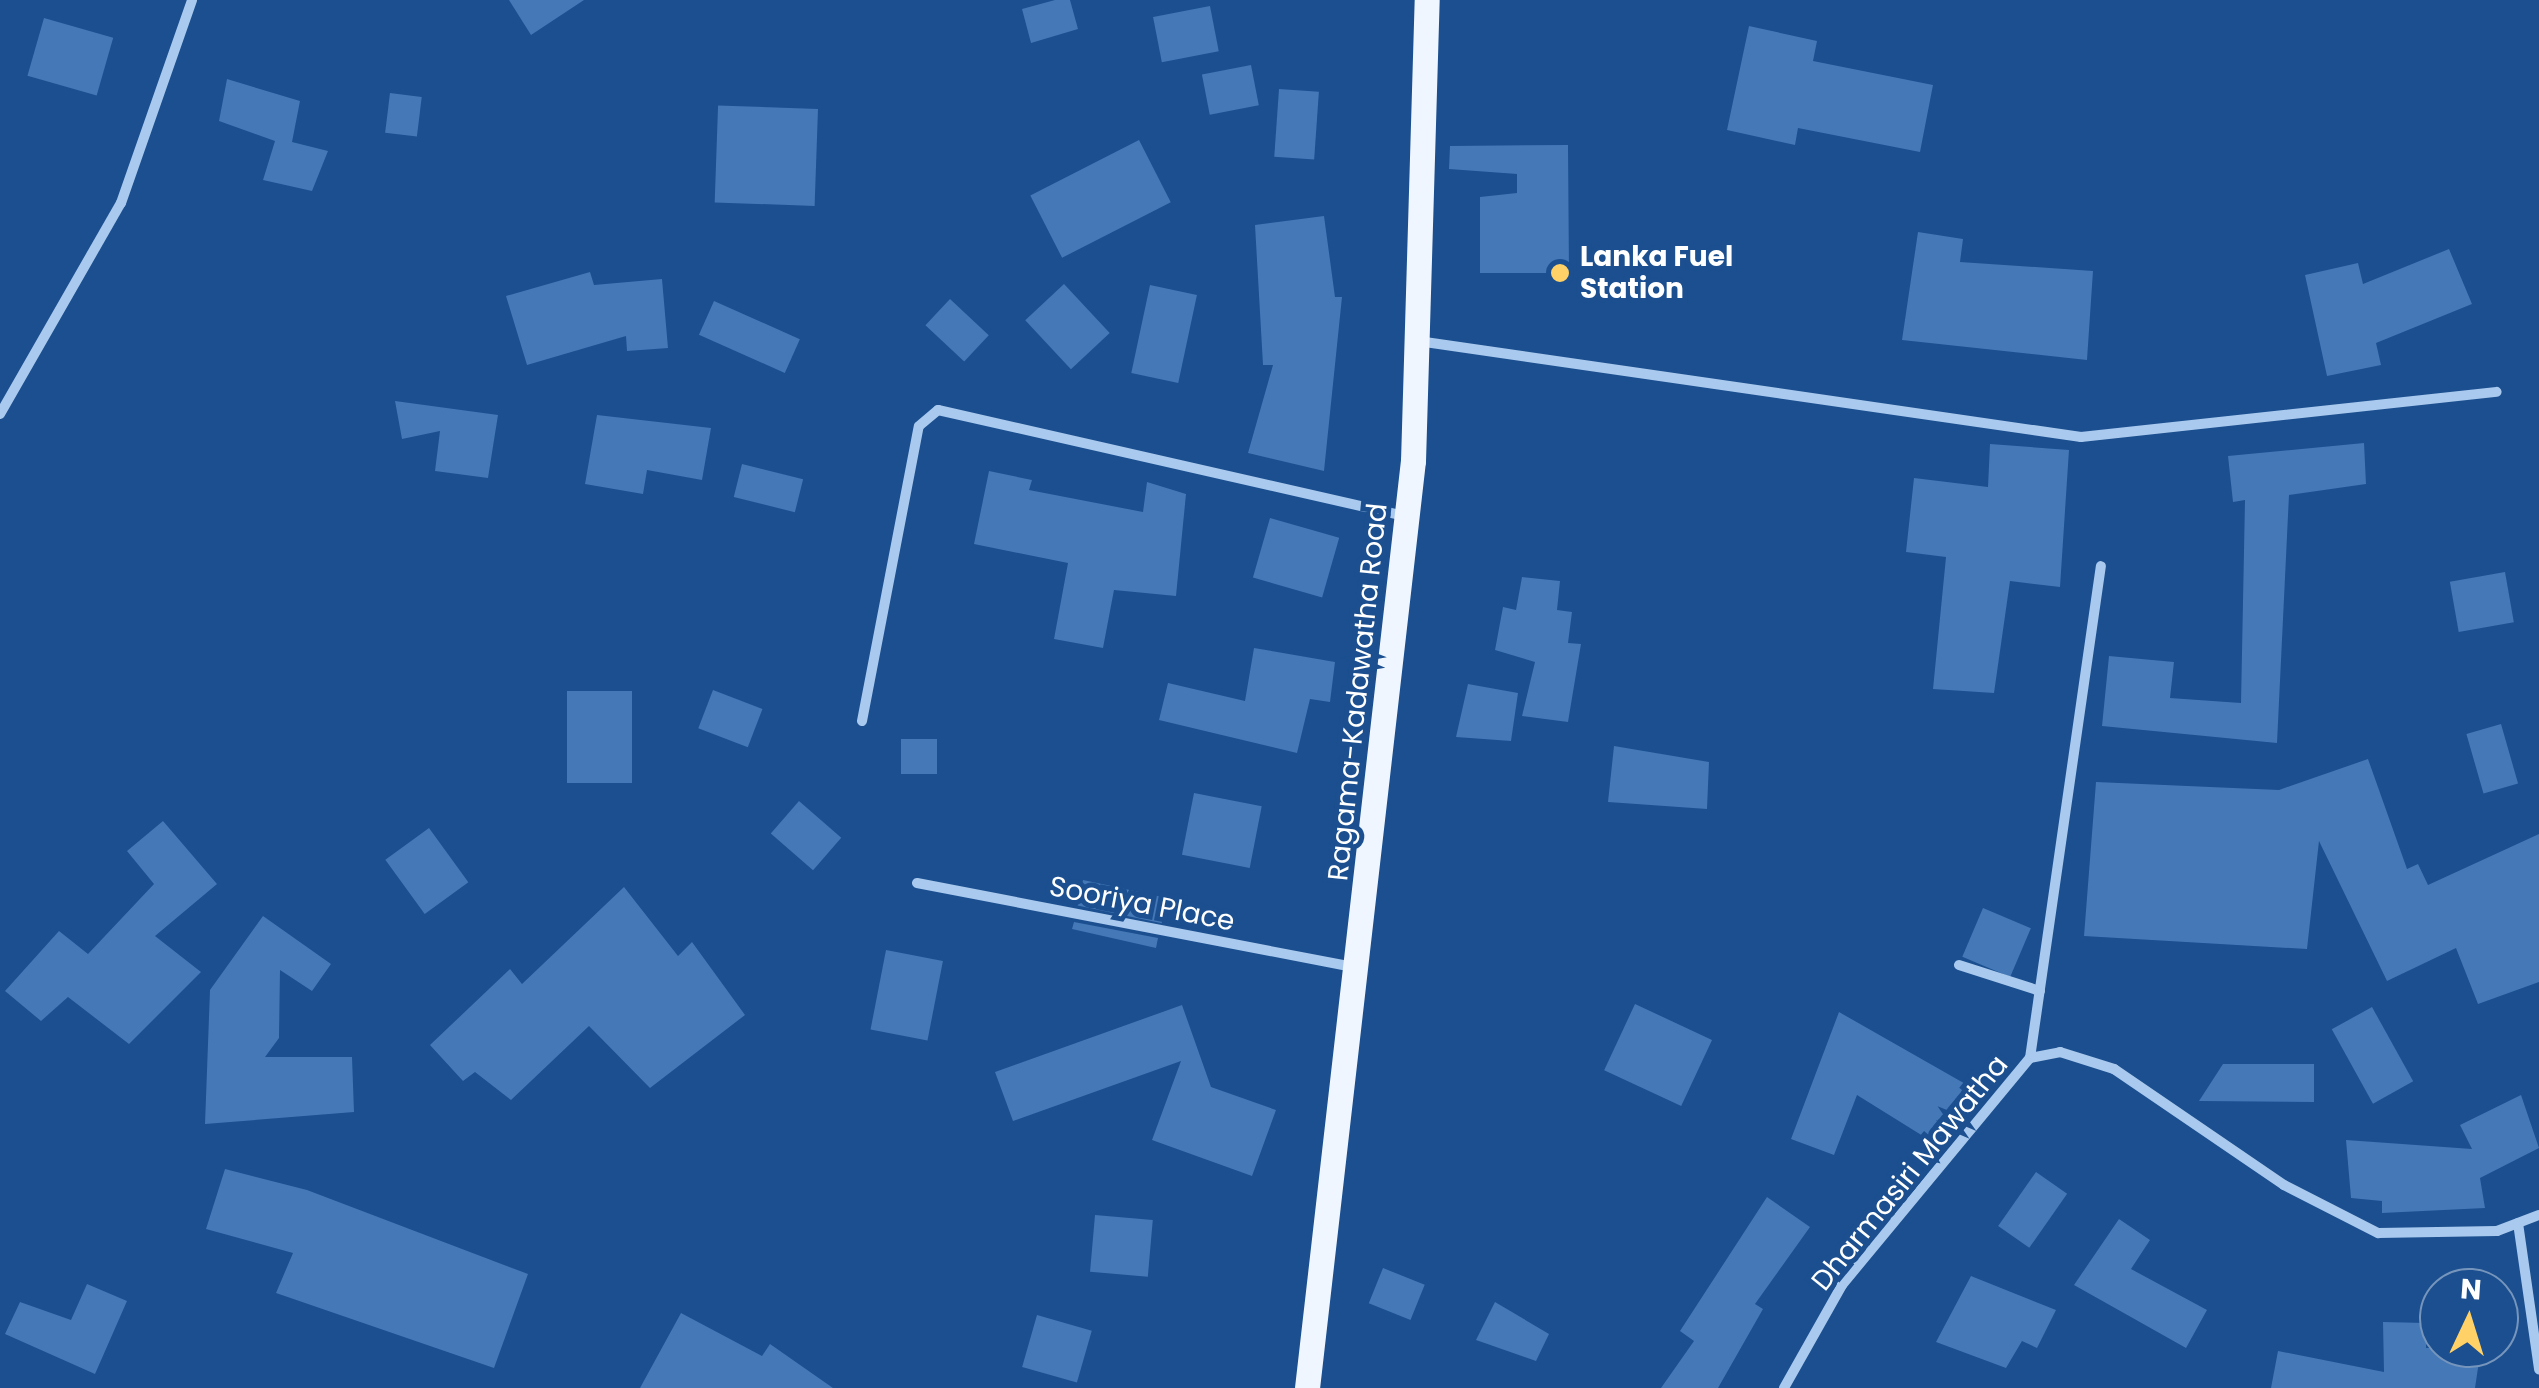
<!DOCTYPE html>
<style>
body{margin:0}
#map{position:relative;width:2539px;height:1388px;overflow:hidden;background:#1b4f8f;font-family:Poppins,sans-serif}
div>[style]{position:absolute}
.building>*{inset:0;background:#4478b7;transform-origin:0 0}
.minor>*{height:10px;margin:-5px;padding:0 5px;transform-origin:5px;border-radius:5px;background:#a9c9ee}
.primary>*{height:25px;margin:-12.5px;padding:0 12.5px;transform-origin:12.5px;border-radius:12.5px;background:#f0f6ff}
.dots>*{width:28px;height:28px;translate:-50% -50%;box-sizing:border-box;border:5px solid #1b4f8f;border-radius:50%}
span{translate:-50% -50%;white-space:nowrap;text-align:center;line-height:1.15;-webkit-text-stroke:10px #1b4f8f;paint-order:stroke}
.poi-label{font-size:28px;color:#fff;font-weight:700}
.left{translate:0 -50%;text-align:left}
.street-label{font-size:28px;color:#fff}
.north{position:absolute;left:2419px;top:1268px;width:100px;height:100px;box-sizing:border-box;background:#1b4f8f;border:2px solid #7695bc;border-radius:50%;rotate:4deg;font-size:28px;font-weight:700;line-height:40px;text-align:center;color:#fff}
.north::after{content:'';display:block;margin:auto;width:35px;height:45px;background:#ffd166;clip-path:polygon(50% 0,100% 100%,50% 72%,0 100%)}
</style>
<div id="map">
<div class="building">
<i style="clip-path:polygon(509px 0,584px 0,531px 35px)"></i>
<i style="clip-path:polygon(1055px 0,1070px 0,1078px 29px,1031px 43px,1022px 9px)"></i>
<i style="left:1210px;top:6px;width:46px;height:58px;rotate:79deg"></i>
<i style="left:44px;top:18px;width:72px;height:60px;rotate:16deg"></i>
<i style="clip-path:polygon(1749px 26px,1817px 41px,1813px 61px,1933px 85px,1920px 152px,1798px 128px,1795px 145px,1727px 130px)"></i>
<i style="left:1251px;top:65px;width:41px;height:50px;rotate:79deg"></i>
<i style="clip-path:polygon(227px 79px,300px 101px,292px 142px,328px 151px,312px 191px,263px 180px,275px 141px,219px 121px)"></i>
<i style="left:1279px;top:89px;width:40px;height:68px;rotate:4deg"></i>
<i style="left:390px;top:93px;width:32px;height:40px;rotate:7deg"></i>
<i style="left:818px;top:109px;width:97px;height:100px;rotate:92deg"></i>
<i style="left:1139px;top:140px;width:70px;height:122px;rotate:63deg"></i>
<i style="clip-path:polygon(1568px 145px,1569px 273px,1480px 273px,1480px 197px,1517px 193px,1517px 174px,1449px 169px,1450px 146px)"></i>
<i style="clip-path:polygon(1324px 216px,1335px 297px,1342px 297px,1324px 471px,1248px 453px,1273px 365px,1263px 365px,1255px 225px)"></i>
<i style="clip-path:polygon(1918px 232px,1963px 239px,1960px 262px,2093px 271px,2087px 360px,1902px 340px)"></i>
<i style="clip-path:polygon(2449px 249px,2472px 304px,2376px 343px,2381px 365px,2327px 376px,2305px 275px,2358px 263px,2363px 284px)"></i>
<i style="clip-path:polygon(590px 272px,594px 285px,662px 279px,668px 348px,627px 351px,626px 336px,527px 365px,506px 296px)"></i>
<i style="left:1064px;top:284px;width:67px;height:53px;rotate:47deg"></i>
<i style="left:1150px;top:285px;width:48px;height:90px;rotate:12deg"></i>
<i style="left:950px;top:299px;width:53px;height:36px;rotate:43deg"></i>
<i style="left:714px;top:301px;width:94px;height:37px;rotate:24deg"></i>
<i style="clip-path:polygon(395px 401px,498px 415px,488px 478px,435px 471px,440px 431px,402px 439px)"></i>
<i style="clip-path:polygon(597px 415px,711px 428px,702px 480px,647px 470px,643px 494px,585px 484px)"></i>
<i style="clip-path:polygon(2364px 443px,2366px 484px,2289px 495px,2277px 743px,2102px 726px,2109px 656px,2174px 662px,2170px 698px,2241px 703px,2245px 500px,2233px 502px,2228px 456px)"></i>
<i style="clip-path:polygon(1990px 444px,2069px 450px,2060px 587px,2010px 581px,1994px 693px,1933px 689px,1946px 557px,1906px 552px,1914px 478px,1988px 487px)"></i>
<i style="left:742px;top:464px;width:63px;height:34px;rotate:14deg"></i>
<i style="clip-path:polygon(989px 471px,1032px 480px,1029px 490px,1143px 512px,1147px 482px,1186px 494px,1176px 596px,1114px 590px,1103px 648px,1054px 639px,1068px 563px,974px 544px)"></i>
<i style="left:1270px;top:518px;width:72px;height:62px;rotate:16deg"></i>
<i style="left:2505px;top:572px;width:51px;height:56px;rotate:80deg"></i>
<i style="clip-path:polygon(1522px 577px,1560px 581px,1557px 610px,1572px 612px,1568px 643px,1581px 644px,1568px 722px,1522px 716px,1535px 662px,1495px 650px,1503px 607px,1516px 610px)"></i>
<i style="clip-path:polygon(1254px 648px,1335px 662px,1330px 702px,1310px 699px,1297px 753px,1159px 720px,1168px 683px,1245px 701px)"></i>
<i style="clip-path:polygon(1468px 684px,1518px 693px,1511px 741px,1456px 737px)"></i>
<i style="left:713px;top:690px;width:53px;height:41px;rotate:21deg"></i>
<i style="left:567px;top:691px;width:65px;height:92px"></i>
<i style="left:2501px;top:724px;width:62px;height:36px;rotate:74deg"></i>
<i style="left:901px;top:739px;width:36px;height:35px"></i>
<i style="clip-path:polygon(1614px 746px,1709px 762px,1707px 809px,1608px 802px)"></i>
<i style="clip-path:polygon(2368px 759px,2407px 869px,2418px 864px,2428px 885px,2539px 834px,2539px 982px,2478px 1004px,2456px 948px,2387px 981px,2319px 841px,2307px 949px,2084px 936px,2096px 782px,2279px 790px)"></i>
<i style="left:1194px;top:793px;width:69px;height:63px;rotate:11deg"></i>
<i style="left:799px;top:801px;width:56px;height:43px;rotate:41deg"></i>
<i style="clip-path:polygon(163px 821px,217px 884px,155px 936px,201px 972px,129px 1044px,68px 997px,41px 1021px,5px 991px,59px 931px,88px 954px,154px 884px,127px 851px)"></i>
<i style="left:429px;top:828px;width:67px;height:54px;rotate:54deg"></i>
<i style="left:1083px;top:880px;width:86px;height:26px;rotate:12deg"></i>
<i style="clip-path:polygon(624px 887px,678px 956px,692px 942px,745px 1015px,650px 1088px,589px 1026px,511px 1100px,475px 1072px,463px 1081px,430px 1045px,510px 969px,522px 984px)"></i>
<i style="left:1983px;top:908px;width:52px;height:53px;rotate:23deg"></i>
<i style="clip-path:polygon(263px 916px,331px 964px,312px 991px,280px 970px,279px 1038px,265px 1057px,352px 1057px,354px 1112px,205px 1124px,210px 990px)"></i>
<i style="clip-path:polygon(1074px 922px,1158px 938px,1156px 948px,1072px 929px)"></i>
<i style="left:886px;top:950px;width:58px;height:81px;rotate:11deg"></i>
<i style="left:1635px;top:1004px;width:85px;height:73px;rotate:25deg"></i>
<i style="clip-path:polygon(1182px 1005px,1211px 1087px,1276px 1110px,1252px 1176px,1152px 1140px,1181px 1061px,1013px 1121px,995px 1072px)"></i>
<i style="left:2372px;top:1007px;width:85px;height:46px;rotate:61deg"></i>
<i style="clip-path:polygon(1839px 1012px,1976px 1090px,1939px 1146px,1857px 1095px,1834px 1155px,1791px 1139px)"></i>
<i style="clip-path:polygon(2223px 1064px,2314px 1064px,2314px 1102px,2199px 1101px)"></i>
<i style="clip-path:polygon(2521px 1095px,2539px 1148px,2480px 1178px,2485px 1208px,2382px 1213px,2382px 1201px,2351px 1198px,2346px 1140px,2472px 1149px,2460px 1125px)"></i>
<i style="clip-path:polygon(225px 1169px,307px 1190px,528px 1274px,494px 1368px,276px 1293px,293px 1253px,206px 1229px)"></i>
<i style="left:2036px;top:1172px;width:38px;height:66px;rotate:35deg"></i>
<i style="clip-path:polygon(1767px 1197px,1810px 1227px,1755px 1304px,1763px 1309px,1718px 1388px,1661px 1388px,1694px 1341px,1680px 1331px)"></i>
<i style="left:1095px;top:1215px;width:58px;height:57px;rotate:5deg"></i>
<i style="clip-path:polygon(2119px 1219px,2150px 1240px,2131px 1269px,2207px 1310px,2186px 1348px,2074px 1285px)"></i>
<i style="left:1383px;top:1268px;width:45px;height:38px;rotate:22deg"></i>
<i style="clip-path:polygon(1971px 1276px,2056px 1310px,2037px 1348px,2022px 1341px,2006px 1368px,1936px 1342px)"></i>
<i style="clip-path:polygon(87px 1284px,127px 1301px,95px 1374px,5px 1334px,20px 1302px,71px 1320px)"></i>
<i style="clip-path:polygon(1495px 1302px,1549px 1334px,1536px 1361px,1476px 1340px)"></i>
<i style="clip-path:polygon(681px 1313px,762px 1356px,770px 1344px,833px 1388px,640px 1388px)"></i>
<i style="left:1037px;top:1315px;width:57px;height:54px;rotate:16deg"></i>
<i style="clip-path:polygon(2383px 1322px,2426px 1323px,2426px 1348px,2481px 1348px,2475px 1388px,2271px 1388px,2278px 1351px,2384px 1372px)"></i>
</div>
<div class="minor">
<i style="left:1418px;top:341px;width:670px;rotate:8.24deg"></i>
<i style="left:2081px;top:437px;width:418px;rotate:-6.2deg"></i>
<i style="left:0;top:414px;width:243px;rotate:-60.2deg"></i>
<i style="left:121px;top:203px;width:215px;rotate:-70.7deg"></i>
<i style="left:862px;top:721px;width:300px;rotate:-79.1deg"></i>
<i style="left:919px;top:426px;width:25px;rotate:-40deg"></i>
<i style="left:938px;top:410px;width:479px;rotate:12.8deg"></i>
<i style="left:917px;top:883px;width:443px;rotate:10.9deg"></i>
<i style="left:1959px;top:965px;width:85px;rotate:17.8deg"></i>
<i style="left:2030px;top:1058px;width:497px;rotate:-81.8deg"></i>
<i style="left:2518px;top:1223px;width:148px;rotate:81.8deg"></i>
<i style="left:1784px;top:1388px;width:118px;rotate:-60.6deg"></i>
<i style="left:1842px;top:1285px;width:295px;rotate:-50.4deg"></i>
<i style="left:2030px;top:1058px;width:31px;rotate:-11deg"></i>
<i style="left:2060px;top:1052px;width:57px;rotate:17.5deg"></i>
<i style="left:2114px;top:1069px;width:206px;rotate:34.3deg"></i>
<i style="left:2284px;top:1185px;width:106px;rotate:27.1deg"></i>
<i style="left:2378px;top:1233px;width:119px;rotate:-1deg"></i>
<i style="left:2497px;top:1231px;width:45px;rotate:-20.9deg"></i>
</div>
<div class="primary">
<i style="left:1307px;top:1388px;width:933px;rotate:-83.48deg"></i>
<i style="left:1413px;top:461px;width:461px;rotate:-88.3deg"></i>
</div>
<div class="dots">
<i style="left:1560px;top:273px;background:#ffd166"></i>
</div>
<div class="poi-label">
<span class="left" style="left:1580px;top:273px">Lanka Fuel<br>Station</span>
</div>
<div class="street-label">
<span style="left:1358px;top:692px;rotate:-84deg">Ragama-Kadawatha Road</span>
<span style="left:1142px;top:904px;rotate:11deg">Sooriya Place</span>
<span style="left:1910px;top:1173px;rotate:-51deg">Dharmasiri Mawatha</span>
</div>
<div class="north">N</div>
</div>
